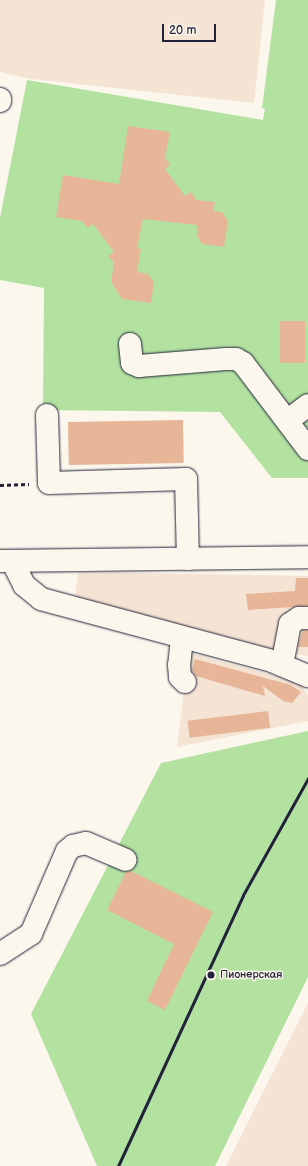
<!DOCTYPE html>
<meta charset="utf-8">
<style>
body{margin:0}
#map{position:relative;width:308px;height:1166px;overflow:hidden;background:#fbf7ec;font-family:"Balsamiq Sans",sans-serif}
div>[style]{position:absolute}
.built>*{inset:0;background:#f5e3d3}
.green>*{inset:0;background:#b2e1a0}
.building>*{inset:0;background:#e7b598;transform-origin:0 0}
.path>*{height:2.5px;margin-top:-1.25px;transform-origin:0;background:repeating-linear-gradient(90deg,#22223b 0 4px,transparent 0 7px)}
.roads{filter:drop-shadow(0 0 1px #22223b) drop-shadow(0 0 1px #22223b)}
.minor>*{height:22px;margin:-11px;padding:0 11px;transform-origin:11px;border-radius:11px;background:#fbf7ec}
.rail>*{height:3px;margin:-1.5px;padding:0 1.5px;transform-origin:1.5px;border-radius:1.5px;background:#22223b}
.dots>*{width:11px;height:11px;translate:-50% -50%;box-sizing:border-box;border:2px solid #fbf7ec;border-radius:50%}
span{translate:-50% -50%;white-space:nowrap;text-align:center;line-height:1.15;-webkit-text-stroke:3px #fbf7ec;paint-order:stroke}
.poi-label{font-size:11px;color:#22223b}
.left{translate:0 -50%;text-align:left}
.scale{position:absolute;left:162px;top:24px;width:54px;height:18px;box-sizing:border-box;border:2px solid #22223b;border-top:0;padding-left:5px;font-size:12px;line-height:14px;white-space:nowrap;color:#22223b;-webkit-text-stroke:3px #fbf7ec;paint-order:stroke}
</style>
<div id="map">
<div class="built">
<i style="clip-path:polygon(0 0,265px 0,254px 103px,31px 79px,0 72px)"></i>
<i style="clip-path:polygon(78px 572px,308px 576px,308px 656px,275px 652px,74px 606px)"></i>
<i style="clip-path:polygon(189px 653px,299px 682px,308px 695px,308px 721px,177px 747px)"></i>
<i style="clip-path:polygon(308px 1003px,308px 1166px,226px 1166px)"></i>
</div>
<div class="green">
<i style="clip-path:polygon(276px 0,308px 0,308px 478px,272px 478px,220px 412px,43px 410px,44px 288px,0 280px,0 218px,27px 80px,263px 120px,265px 109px,262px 108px)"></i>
<i style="clip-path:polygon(308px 731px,308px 977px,215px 1166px,97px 1166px,31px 1014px,161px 763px)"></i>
</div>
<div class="building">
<i style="clip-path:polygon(128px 126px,170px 132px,165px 158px,170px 165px,165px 169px,185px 196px,191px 192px,196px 200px,215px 202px,213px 211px,222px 212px,228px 221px,224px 247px,202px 244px,197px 236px,197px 225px,143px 219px,137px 248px,141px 249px,137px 272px,148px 274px,154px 282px,151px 303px,122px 299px,111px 282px,114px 263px,108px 256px,114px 252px,93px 224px,88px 228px,82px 221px,56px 217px,63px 175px,119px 184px)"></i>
<i style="left:280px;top:321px;width:25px;height:42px"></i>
<i style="left:183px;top:420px;width:43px;height:115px;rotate:89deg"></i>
<i style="clip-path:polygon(296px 578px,308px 578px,308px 606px,248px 610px,246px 594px,295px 591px)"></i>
<i style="clip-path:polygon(303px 630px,308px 630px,308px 647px,298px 647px)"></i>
<i style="clip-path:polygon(195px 659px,291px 685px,301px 692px,292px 703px,283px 701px,263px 686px,265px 696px,196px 676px,192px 670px)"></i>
<i style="left:268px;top:711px;width:17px;height:81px;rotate:83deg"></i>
<i style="clip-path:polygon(131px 871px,213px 912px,165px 1010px,147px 1001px,174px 944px,107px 910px,126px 872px)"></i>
</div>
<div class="path">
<i style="left:0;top:485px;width:29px;rotate:-2deg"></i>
</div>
<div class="roads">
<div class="minor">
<i style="left:0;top:99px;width:2px;rotate:90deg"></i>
<i style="left:130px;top:344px;width:19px;rotate:84deg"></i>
<i style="left:132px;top:363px;width:8px;rotate:23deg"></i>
<i style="left:139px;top:366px;width:87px;rotate:-4.6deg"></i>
<i style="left:226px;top:359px;width:10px"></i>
<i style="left:236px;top:359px;width:8px;rotate:30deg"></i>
<i style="left:243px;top:363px;width:108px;rotate:52.9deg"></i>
<i style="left:47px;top:415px;width:68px;rotate:88.3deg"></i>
<i style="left:49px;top:483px;width:137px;rotate:-1.7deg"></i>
<i style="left:186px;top:479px;width:80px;rotate:88.6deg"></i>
<i style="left:287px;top:421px;width:26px;rotate:-37deg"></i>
<i style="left:0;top:561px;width:308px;rotate:-0.7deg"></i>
<i style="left:12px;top:561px;width:27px;rotate:63deg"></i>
<i style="left:24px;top:585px;width:22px;rotate:39deg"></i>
<i style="left:41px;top:599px;width:239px;rotate:15deg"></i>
<i style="left:272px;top:661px;width:39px;rotate:23deg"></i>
<i style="left:182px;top:638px;width:27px;rotate:96deg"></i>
<i style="left:179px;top:665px;width:12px;rotate:85deg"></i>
<i style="left:180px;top:677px;width:7px;rotate:45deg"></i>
<i style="left:282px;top:665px;width:42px;rotate:-79deg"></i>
<i style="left:290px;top:624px;width:11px;rotate:-34deg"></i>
<i style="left:299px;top:618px;width:9px"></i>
<i style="left:0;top:954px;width:37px;rotate:-33deg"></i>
<i style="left:31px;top:934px;width:90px;rotate:-66.6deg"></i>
<i style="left:67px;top:851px;width:8px;rotate:-40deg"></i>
<i style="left:73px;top:846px;width:13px;rotate:-13deg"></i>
<i style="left:86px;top:843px;width:43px;rotate:23deg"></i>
</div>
</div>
<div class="rail">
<i style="left:118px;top:1166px;width:298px;rotate:-65.2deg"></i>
<i style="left:243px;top:895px;width:134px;rotate:-60.9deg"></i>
</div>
<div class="dots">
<i style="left:211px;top:975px;background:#22223b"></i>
</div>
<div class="poi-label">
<span class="left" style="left:220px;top:975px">Пионерская</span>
</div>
<div class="scale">20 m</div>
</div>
